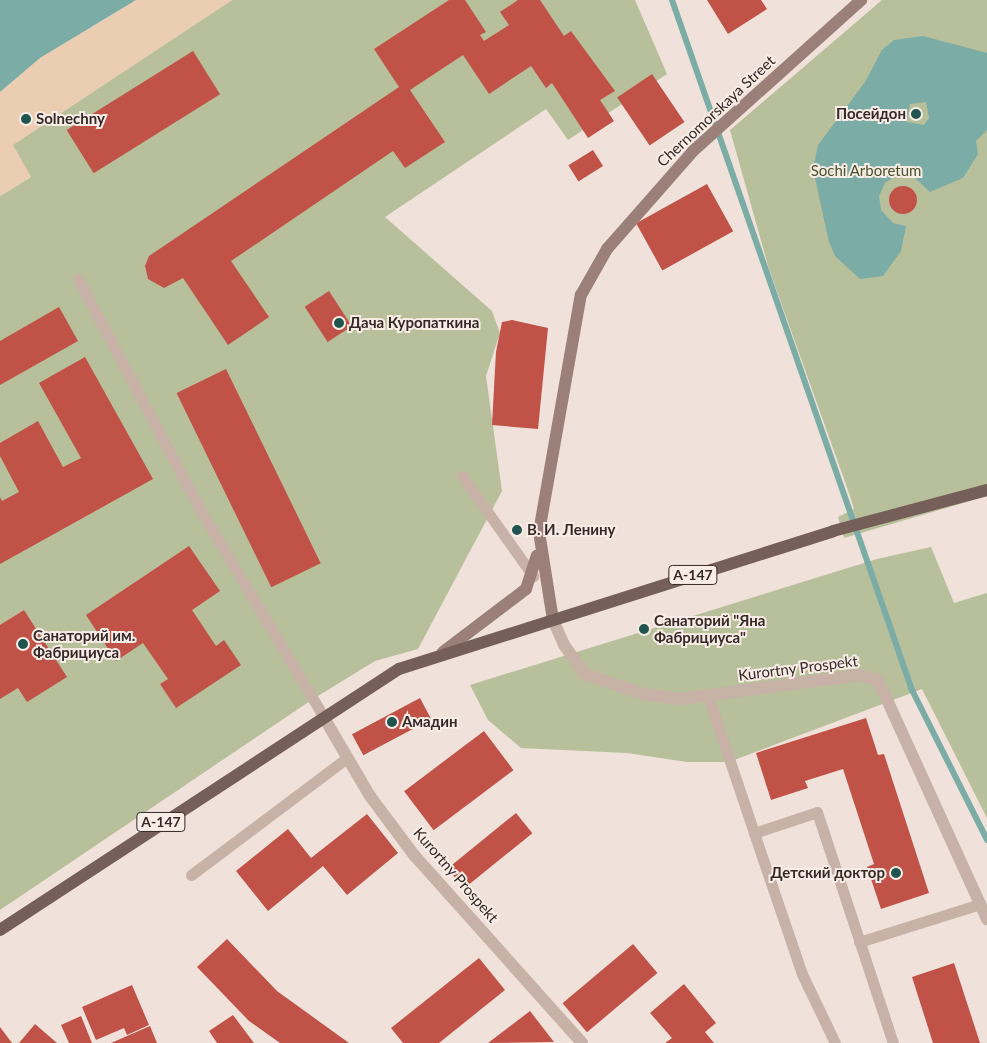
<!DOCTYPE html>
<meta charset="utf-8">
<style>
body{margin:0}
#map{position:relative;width:987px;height:1043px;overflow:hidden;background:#f0e2da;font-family:Lato,sans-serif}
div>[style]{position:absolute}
.green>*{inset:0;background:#b8bf9b}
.sand>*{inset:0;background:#ebceb2}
.water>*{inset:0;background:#7baca6}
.stream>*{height:6px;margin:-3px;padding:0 3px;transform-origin:3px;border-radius:3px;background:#7baca6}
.building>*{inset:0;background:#c05248;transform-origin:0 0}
.round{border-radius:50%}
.lane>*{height:11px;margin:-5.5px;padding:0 5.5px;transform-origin:5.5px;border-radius:5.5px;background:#c8b1a7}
.street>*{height:12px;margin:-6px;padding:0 6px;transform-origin:6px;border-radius:6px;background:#c8b1a7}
.secondary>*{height:12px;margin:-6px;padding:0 6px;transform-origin:6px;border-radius:6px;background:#9b8079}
.primary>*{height:12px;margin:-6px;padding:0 6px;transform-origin:6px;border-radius:6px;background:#765e59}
.dots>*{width:14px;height:14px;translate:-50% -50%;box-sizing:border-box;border:2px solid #f8ede6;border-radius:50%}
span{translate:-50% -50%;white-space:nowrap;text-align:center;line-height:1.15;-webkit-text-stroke:4px #f8ede6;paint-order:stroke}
.shield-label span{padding:1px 4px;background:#f8ede6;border:1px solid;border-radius:4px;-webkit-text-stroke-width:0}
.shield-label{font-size:14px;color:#342927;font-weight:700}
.street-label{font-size:15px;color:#342927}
.poi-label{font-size:15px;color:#342927;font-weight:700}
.right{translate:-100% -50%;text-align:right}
.left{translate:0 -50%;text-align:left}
.park-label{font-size:15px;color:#4a522c}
</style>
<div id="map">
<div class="green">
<i style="clip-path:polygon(232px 0,635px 0,667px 74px,568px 140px,546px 109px,385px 217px,492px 311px,500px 333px,486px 376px,502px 491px,418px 649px,375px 661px,313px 699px,0 910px,0 196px,31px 177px,12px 145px)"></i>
<i style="clip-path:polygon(882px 0,987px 0,987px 496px,844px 538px,838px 517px,854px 509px,849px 493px,769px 269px,730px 130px)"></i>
<i style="clip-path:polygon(931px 547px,954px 603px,987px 593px,987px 818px,922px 689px,729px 762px,687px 762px,627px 753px,521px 748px,488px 720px,470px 685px,877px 559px)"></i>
</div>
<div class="sand">
<i style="clip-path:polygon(136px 0,232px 0,13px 145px,31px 177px,0 196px,0 92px,40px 58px)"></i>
</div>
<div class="water">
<i style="clip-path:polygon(0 0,136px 0,40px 58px,0 92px)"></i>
<i style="clip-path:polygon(evenodd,923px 36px,987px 53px,987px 130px,976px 141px,978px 154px,963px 178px,930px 192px,912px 175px,897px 175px,885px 183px,879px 196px,881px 210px,893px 223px,906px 226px,901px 251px,883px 276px,860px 279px,835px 256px,829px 242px,813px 169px,818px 145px,865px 82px,882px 50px,894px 40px,923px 36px,926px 102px,929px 118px,924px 125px,907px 122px,910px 104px,926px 102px)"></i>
</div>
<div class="stream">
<i style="left:672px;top:0;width:731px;rotate:70.82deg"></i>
<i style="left:912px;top:690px;width:168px;rotate:63.4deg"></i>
</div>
<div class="building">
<i style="clip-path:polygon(449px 0,465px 0,486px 32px,480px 35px,484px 41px,509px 25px,500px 12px,518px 0,540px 0,564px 36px,571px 31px,615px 91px,600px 100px,614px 121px,588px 138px,552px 83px,546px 88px,531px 66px,489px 94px,463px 55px,410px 90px,445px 142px,405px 168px,393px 151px,231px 261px,269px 317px,228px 345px,183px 278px,164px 288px,148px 279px,145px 266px,149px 256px,399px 87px,374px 49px)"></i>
<i style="clip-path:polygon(707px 0,761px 0,767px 9px,728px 34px)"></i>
<i style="left:193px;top:51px;width:51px;height:149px;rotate:58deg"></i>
<i style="left:652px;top:74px;width:58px;height:42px;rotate:56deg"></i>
<i style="left:593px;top:150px;width:19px;height:29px;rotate:58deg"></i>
<i style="left:707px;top:184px;width:54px;height:81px;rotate:61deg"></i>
<i class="round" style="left:889px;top:186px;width:28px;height:28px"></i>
<i style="left:329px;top:291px;width:42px;height:29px;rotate:57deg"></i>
<i style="clip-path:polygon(59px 307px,78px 341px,0 385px,0 341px)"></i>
<i style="clip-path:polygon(512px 320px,548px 328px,538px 429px,492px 425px,496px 352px,502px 322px)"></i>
<i style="clip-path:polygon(85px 357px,153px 479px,0 564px,0 497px,2px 501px,19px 492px,0 456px,0 443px,38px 421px,63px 467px,81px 458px,39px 383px)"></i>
<i style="left:226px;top:369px;width:216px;height:55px;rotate:64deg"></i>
<i style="clip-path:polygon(189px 546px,220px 591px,192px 610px,216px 646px,224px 640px,241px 665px,176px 708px,160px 684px,168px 679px,143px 643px,116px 661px,86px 615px)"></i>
<i style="clip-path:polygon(24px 610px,67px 677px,27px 702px,18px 688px,0 699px,0 625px)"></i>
<i style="left:420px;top:698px;width:24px;height:77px;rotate:62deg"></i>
<i style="clip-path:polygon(866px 718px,878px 755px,884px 754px,929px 893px,881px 909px,867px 867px,874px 864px,843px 769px,805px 781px,808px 788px,771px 800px,756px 753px)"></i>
<i style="left:484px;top:731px;width:49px;height:100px;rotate:53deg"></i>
<i style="left:516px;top:813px;width:26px;height:88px;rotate:51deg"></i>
<i style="clip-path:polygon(367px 814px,398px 853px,347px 895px,323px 866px,268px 911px,236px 871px,288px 829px,311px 858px)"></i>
<i style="clip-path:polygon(227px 939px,277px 991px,349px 1043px,280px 1043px,249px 1021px,197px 967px)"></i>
<i style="left:633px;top:944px;width:38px;height:92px;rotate:50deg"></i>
<i style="clip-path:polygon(479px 958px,505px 990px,439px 1043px,403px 1043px,391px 1028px)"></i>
<i style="clip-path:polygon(954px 963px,980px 1043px,933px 1043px,912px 977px)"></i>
<i style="clip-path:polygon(684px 984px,716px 1023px,705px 1032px,714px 1043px,665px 1043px,672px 1038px,650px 1013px)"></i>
<i style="clip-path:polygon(132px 985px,149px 1025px,127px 1035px,124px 1028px,96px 1040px,82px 1007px)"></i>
<i style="clip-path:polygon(530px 1011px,554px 1042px,488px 1043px)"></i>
<i style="clip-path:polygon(233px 1015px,254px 1043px,217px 1043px,209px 1031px)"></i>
<i style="clip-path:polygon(81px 1016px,92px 1043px,69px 1043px,61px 1025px)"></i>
<i style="clip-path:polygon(35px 1024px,57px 1043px,19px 1043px)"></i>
<i style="clip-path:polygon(150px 1026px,157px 1043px,111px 1043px)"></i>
<i style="clip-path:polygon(0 1027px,12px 1043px,0 1043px)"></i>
</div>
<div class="lane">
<i style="left:78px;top:279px;width:257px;rotate:62.1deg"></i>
<i style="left:198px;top:506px;width:244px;rotate:59.2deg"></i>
<i style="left:462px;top:476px;width:123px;rotate:54.6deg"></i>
<i style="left:708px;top:696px;width:145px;rotate:71.4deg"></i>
<i style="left:754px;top:833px;width:66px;rotate:-18.4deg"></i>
<i style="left:817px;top:812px;width:243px;rotate:71.8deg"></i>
<i style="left:754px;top:833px;width:149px;rotate:71.2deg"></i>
<i style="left:802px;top:974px;width:76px;rotate:64.4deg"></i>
<i style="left:191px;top:875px;width:195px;rotate:-36.9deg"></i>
<i style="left:859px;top:942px;width:127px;rotate:-17.4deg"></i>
</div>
<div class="street">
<i style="left:553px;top:620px;width:27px;rotate:66deg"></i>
<i style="left:564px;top:645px;width:36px;rotate:54deg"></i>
<i style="left:585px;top:674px;width:62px;rotate:18.7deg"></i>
<i style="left:644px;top:694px;width:36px;rotate:8deg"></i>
<i style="left:680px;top:699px;width:182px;rotate:-7.6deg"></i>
<i style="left:860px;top:675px;width:19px;rotate:16deg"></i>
<i style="left:878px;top:680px;width:263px;rotate:65.5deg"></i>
<i style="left:323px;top:716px;width:93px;rotate:59.6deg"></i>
<i style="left:370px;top:796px;width:74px;rotate:53.3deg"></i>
<i style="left:414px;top:855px;width:252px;rotate:48.2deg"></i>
</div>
<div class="secondary">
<i style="left:553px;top:620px;width:89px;rotate:-99deg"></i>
<i style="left:539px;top:532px;width:241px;rotate:-80deg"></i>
<i style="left:581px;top:295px;width:53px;rotate:-60.5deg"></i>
<i style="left:607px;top:249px;width:130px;rotate:-48.7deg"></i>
<i style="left:693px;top:151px;width:226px;rotate:-41.9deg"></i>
<i style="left:443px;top:652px;width:104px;rotate:-37.2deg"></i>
<i style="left:526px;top:589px;width:35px;rotate:-72deg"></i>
</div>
<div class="primary">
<i style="left:0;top:930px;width:477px;rotate:-33.2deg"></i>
<i style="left:399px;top:669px;width:455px;rotate:-17.6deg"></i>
<i style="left:833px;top:531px;width:159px;rotate:-14.9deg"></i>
</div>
<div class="dots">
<i style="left:916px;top:114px;background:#1f544f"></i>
<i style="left:26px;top:119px;background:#1f544f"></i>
<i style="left:339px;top:323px;background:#1f544f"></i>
<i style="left:517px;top:530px;background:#1f544f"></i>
<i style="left:644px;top:629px;background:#1f544f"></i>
<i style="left:23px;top:644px;background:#1f544f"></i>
<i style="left:392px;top:722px;background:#1f544f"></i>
<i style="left:896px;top:873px;background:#1f544f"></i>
</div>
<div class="shield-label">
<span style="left:693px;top:575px">А-147</span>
<span style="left:161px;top:822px">А-147</span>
</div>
<div class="street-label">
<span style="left:716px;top:111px;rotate:-43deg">Chernomorskaya Street</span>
<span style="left:798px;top:668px;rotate:-7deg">Kurortny Prospekt</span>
<span style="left:456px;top:875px;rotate:49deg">Kurortny Prospekt</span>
</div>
<div class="poi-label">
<span class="right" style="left:906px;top:114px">Посейдон</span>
<span class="left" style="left:36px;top:119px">Solnechny</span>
<span class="left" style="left:349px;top:323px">Дача Куропаткина</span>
<span class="left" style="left:527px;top:530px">В. И. Ленину</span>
<span class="left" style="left:654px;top:629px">Санаторий "Яна<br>Фабрициуса"</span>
<span class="left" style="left:33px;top:644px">Санаторий им.<br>Фабрициуса</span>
<span class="left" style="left:402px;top:722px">Амадин</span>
<span class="right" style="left:885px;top:873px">Детский доктор</span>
</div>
<div class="park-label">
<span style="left:866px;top:171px">Sochi Arboretum</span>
</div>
</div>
